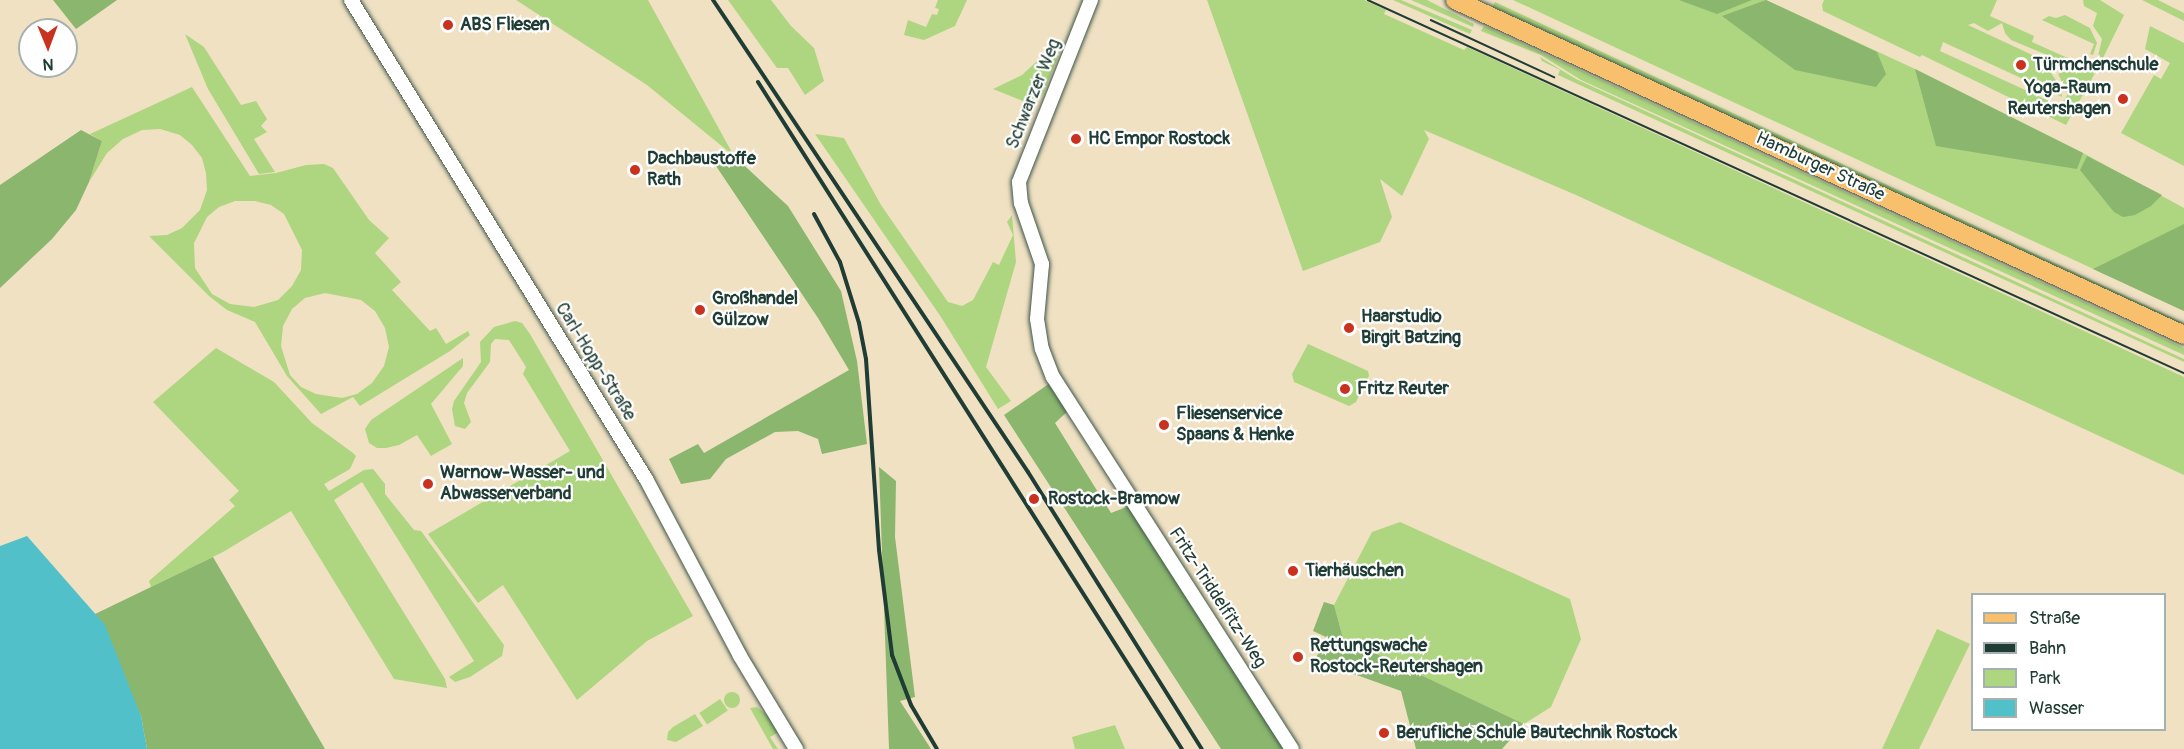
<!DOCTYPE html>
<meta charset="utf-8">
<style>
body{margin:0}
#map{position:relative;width:2184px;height:749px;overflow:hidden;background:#f0e1c3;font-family:Pangolin,sans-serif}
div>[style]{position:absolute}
.green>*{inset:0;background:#aed580;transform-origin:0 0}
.round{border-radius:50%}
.forest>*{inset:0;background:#8ab66e}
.water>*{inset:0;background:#52c0c9}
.roads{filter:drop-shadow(0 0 2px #3e5649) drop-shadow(0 0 2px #3e5649)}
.minor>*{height:14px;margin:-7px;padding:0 7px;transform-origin:7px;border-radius:7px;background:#fff}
.major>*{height:18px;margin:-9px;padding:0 9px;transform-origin:9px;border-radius:9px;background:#f8bf6c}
.tram>*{height:1.5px;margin:-0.75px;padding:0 0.75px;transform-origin:0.75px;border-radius:0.75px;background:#1f3d34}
.rail>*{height:4px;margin:-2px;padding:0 2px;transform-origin:2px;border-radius:2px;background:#1f3d34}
.dots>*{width:16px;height:16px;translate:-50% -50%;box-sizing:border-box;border:3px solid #fff;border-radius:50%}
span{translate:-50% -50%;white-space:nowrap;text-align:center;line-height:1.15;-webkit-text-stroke:4.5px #fff;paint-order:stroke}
.poi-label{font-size:18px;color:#1f3d34;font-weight:700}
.left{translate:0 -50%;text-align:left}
.right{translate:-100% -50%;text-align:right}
.street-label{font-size:18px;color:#1f3d34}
.legend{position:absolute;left:1971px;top:593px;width:195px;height:138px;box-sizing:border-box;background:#fff;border:2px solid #a5b1ae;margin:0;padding:8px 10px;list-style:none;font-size:18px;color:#1f3d34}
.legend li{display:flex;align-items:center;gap:12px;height:30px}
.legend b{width:30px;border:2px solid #a5b1ae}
.north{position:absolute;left:18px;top:18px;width:60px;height:60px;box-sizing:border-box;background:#fff;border:2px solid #a5b1ae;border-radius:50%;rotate:179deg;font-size:16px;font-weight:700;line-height:24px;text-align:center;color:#1f3d34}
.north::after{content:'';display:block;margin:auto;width:21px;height:27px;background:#c8321e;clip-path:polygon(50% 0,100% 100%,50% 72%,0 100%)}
</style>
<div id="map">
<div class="green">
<i style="clip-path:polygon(516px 0,648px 0,734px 156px,647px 85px)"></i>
<i style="clip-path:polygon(728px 0,771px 0,791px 26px,814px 48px,824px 81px,805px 95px,788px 68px,777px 68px)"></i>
<i style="clip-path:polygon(938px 0,967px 0,955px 26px,924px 40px,904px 35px,908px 20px,926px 27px,932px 14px,937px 15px,939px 9px,935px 8px)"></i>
<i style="clip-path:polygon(1207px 0,1364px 0,1386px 10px,1384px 14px,1464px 50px,1467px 47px,2184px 377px,2184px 475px,1576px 195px,1424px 130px,1429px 139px,1402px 196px,1380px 179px,1392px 217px,1380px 242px,1303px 271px)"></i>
<i style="clip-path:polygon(1393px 0,1401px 0,1472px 30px,1470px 34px)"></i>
<i style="clip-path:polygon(1411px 0,1427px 0,1474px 24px,1473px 27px)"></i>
<i style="clip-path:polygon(1513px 0,1766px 0,1915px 69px,2083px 153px,2184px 208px,2184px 311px)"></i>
<i style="clip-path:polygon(1824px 0,1997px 0,1990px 16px,2034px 36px,2032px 42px,2081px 64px,2079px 68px,2011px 40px,2005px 33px,2002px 23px,1988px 31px,1974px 23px,1968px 25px,2041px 59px,2060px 86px,2062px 97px,1943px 42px,1940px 51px,2060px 106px,2068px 94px,2058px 74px,2065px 71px,2086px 73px,2095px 65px,2099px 66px,2066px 125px,1922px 55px,1920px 57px,1823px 11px,1822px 5px)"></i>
<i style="clip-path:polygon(2083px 0,2100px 0,2124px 15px,2103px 58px,2098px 56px,2102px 39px,2093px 26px,2097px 13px,2084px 6px)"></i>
<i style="clip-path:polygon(2142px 0,2158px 0,2184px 13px,2184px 21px)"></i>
<i style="left:1495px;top:2px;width:758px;height:6px;rotate:25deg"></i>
<i style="clip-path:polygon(2065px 15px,2090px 28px,2097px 43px,2093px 55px,2090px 54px,2094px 44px,2042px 20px,2049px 16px,2056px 18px)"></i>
<i style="clip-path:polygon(1484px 26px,2184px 348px,2184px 355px,1581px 80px,1541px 55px,1481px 31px)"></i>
<i style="clip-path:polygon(2150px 26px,2184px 43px,2184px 166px,2121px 133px,2154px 75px,2161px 79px,2170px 63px,2145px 49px)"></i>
<i style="clip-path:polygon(185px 34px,204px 47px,241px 105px,256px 101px,267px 119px,261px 126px,267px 132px,254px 139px,275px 172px,259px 174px,208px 89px)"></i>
<i style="clip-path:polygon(1049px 50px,1059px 54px,1043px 94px,1036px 101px,1023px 101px,993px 89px,1022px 75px)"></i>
<i style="clip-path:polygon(1540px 57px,1576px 79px,2184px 359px,2184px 362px,1558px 75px,1560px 70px,1542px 61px)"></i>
<i style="clip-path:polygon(evenodd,192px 87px,250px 176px,276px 173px,306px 165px,324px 164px,333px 168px,369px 220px,389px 238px,375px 253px,401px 282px,392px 290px,430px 331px,436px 328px,446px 344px,468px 331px,470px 335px,450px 351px,360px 406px,353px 397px,321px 414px,287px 376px,255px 322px,227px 310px,209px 296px,149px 236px,167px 235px,182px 228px,200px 210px,207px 190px,206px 173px,202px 158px,192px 145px,180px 135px,160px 129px,142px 130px,123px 139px,107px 153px,89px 182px,102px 141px,90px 134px,192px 87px,235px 201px,255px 201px,271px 205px,284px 214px,302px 250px,301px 270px,292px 286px,278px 300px,254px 307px,230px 304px,212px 294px,195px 268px,194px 243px,207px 217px,219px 207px,235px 201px,192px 87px,325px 293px,361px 300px,375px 311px,385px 328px,389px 347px,384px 366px,372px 383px,357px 394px,342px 398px,316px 394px,301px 387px,290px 375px,281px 346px,283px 326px,292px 309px,305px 298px,325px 293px)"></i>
<i style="clip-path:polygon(815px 134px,844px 138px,881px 205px,948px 302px,962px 306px,973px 300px,993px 262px,999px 265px,1013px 235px,1007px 222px,1012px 215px,1016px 262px,986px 367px,1011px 401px,998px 409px,941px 317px)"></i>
<i style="clip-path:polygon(515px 321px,522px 323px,530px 334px,693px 616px,647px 641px,577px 700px,503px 585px,478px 603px,428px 534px,570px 451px,523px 374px,526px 367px,509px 340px,495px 339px,491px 344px,490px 362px,467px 393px,464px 403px,471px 422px,465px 429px,455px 426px,452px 409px,454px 401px,481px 362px,480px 342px,494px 327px)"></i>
<i style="clip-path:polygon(1308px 344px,1368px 371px,1369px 376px,1356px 402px,1349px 406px,1294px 382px,1292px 374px)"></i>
<i style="clip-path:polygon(216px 348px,274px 382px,312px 423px,353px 453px,356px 456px,350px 469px,324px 484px,329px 491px,364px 470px,373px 469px,385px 484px,385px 494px,414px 530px,421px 531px,504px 645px,502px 656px,470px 677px,455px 682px,449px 677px,474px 661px,362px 482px,334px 500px,445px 679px,447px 688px,394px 679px,291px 511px,223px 552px,151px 587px,149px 581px,235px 506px,229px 500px,239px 491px,153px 402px)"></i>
<i style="clip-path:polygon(463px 358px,463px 366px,431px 404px,452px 444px,431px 456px,417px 435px,399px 445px,386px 448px,377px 448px,369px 443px,365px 429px,371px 420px)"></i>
<i style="clip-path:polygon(1400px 522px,1570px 599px,1581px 639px,1551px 707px,1524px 724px,1343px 638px,1334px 605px,1372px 532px)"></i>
<i style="clip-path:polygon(1937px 629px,1970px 644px,1919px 749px,1882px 749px)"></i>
<i class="round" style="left:724px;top:692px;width:16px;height:16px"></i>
<i style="left:720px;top:699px;width:14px;height:25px;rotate:56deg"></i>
<i style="clip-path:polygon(757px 707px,769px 717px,779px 732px,770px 737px,778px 749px,773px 749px,750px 708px)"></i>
<i style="clip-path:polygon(695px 714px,703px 726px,676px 742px,667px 740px,668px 732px,673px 727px)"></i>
<i style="clip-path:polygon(1115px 725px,1125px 749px,1075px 749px,1072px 737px)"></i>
</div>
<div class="forest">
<i style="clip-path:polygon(53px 0,117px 0,76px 29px)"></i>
<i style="clip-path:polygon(1679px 0,1752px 0,1717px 14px)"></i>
<i style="clip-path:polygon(1766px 0,1877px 52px,1886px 74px,1876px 87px,1795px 70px,1722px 16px)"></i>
<i style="clip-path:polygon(1915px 69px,2083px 153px,2077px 169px,1936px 146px)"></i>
<i style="clip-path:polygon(81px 130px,102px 141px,89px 182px,76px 210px,52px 239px,0 288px,0 185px)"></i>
<i style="clip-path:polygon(734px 156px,788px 206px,841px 291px,857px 361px,867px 444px,822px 454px,818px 439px,798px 431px,775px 432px,726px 459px,710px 479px,681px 484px,669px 459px,698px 444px,704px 453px,849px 370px,818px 318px,716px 166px)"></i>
<i style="clip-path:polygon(2087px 156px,2162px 195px,2151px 206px,2135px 215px,2123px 217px,2114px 212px,2080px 170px)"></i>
<i style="clip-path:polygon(2184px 224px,2184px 311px,2093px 269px)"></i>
<i style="clip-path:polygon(1050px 383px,1069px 410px,1055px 423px,1111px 513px,1129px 506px,1284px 749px,1221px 749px,1004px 415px)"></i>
<i style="clip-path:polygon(879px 467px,896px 481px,895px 537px,915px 697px,900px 701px,931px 749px,889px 749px)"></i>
<i style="clip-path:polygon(213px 557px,325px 749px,147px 749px,141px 716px,93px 615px)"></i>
<i style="clip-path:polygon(1324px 602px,1334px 605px,1343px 638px,1524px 724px,1502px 749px,1416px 749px,1401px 691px,1315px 660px,1326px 637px,1313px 631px)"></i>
</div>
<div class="water">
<i style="clip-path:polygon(27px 536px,105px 625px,141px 716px,147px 749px,0 749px,0 546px)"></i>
</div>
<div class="roads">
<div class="minor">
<i style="left:351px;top:0;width:563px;rotate:58.37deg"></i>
<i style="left:646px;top:479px;width:200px;rotate:62deg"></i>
<i style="left:740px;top:656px;width:109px;rotate:58.9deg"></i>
<i style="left:1091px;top:0;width:196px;rotate:111.6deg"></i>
<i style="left:1019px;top:182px;width:21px;rotate:85deg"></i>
<i style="left:1021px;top:203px;width:65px;rotate:71deg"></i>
<i style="left:1042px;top:264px;width:55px;rotate:95.2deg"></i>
<i style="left:1037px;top:319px;width:30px;rotate:81deg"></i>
<i style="left:1042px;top:349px;width:30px;rotate:69deg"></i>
<i style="left:1053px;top:377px;width:442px;rotate:57.3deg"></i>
</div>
<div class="major">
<i style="left:1455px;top:0;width:802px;rotate:24.68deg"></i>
</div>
</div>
<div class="tram">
<i style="left:1368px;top:0;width:897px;rotate:24.57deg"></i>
<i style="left:1431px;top:20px;width:136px;rotate:24.9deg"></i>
</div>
<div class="rail">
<i style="left:713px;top:0;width:567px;rotate:56.28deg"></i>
<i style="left:1028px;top:472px;width:327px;rotate:57.9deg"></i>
<i style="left:758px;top:82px;width:790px;rotate:57.56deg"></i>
<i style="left:814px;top:214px;width:55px;rotate:61.6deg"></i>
<i style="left:840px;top:262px;width:64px;rotate:72.7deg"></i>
<i style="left:859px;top:323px;width:37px;rotate:79deg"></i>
<i style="left:866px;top:359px;width:191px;rotate:86.1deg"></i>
<i style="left:879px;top:550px;width:106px;rotate:82.9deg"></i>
<i style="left:892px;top:655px;width:53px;rotate:69.2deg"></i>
<i style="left:911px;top:705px;width:51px;rotate:59.4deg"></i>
</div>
<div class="dots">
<i style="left:448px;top:25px;background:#c8321e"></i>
<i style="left:2021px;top:65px;background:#c8321e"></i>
<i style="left:2123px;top:99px;background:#c8321e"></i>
<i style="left:1076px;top:139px;background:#c8321e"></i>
<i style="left:635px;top:170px;background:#c8321e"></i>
<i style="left:700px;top:310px;background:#c8321e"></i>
<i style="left:1349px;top:328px;background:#c8321e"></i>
<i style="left:1345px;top:389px;background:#c8321e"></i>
<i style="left:1164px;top:425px;background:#c8321e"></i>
<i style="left:428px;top:484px;background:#c8321e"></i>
<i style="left:1034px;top:499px;background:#c8321e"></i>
<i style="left:1293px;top:571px;background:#c8321e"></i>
<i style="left:1298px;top:657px;background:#c8321e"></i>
<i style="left:1384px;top:733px;background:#c8321e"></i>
</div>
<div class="poi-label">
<span class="left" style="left:460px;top:25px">ABS Fliesen</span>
<span class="left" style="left:2033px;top:65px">Türmchenschule</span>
<span class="right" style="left:2111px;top:99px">Yoga-Raum<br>Reutershagen</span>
<span class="left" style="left:1088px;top:139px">HC Empor Rostock</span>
<span class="left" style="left:647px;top:170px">Dachbaustoffe<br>Rath</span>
<span class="left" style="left:712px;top:310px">Großhandel<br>Gülzow</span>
<span class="left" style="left:1361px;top:328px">Haarstudio<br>Birgit Batzing</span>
<span class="left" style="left:1357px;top:389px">Fritz Reuter</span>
<span class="left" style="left:1176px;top:425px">Fliesenservice<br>Spaans &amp; Henke</span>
<span class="left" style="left:440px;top:484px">Warnow-Wasser- und<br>Abwasserverband</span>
<span class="left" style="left:1048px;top:499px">Rostock-Bramow</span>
<span class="left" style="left:1305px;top:571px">Tierhäuschen</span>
<span class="left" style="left:1310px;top:657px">Rettungswache<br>Rostock-Reutershagen</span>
<span class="left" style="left:1396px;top:733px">Berufliche Schule Bautechnik Rostock</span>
</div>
<div class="street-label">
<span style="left:1034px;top:94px;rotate:-68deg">Schwarzer Weg</span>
<span style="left:1820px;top:167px;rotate:25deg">Hamburger Straße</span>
<span style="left:595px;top:362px;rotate:58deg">Carl-Hopp-Straße</span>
<span style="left:1217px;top:598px;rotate:57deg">Fritz-Triddelfitz-Weg</span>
</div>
<ul class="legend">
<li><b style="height:8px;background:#f8bf6c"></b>Straße</li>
<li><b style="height:8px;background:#1f3d34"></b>Bahn</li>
<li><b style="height:16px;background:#aed580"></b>Park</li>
<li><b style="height:16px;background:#52c0c9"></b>Wasser</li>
</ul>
<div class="north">N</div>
</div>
